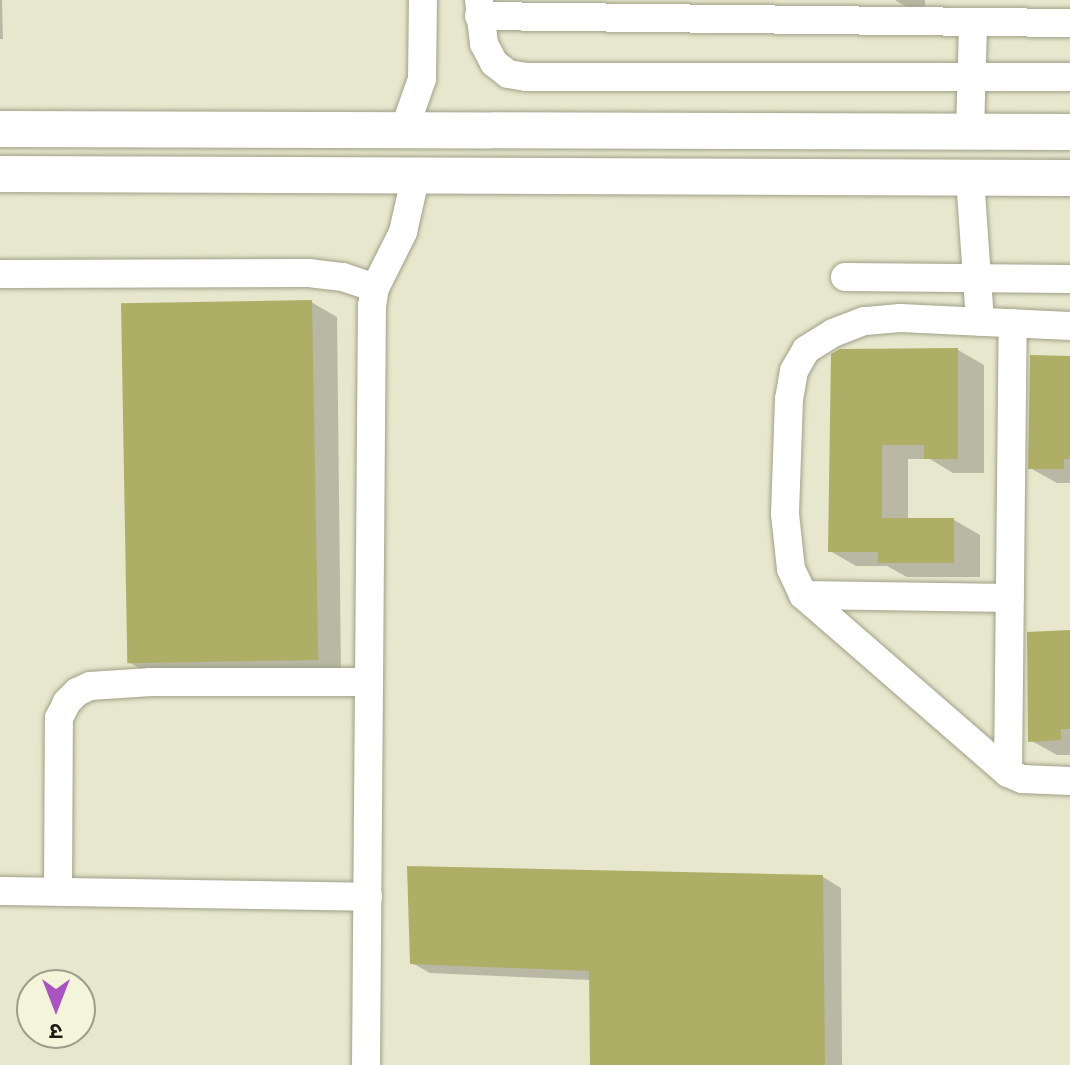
<!DOCTYPE html>
<meta charset="utf-8">
<style>
body{margin:0}
#map{position:relative;width:1070px;height:1065px;overflow:hidden;background:#e6e7cd;font-family:"Fira Sans Condensed","Noto Sans Devanagari",sans-serif}
div>[style]{position:absolute}
.shadow>*{inset:0;background:#0003}
.building>*{inset:0;background:#aeae67;transform-origin:0 0}
.roads{filter:drop-shadow(0 0 2px #a0a088) drop-shadow(0 0 2px #a0a088)}
.minor>*{height:28px;margin:-14px;padding:0 14px;transform-origin:14px;border-radius:14px;background:#fff}
.tertiary>*{height:36px;margin:-18px;padding:0 18px;transform-origin:18px;border-radius:18px;background:#fff}
span{translate:-50% -50%;white-space:nowrap;text-align:center;line-height:1.15;-webkit-text-stroke:6px #f3f4da;paint-order:stroke}
.north{position:absolute;left:16px;top:969px;width:80px;height:80px;box-sizing:border-box;background:#f3f4da;border:2px solid #9c9d8a;border-radius:50%;rotate:180deg;font-size:22px;font-weight:700;line-height:32px;text-align:center;color:#1a1b11}
.north::after{content:'';display:block;margin:auto;width:28px;height:36px;background:#aa54c1;clip-path:polygon(50% 0,100% 100%,50% 72%,0 100%)}
</style>
<div id="map">
<div class="shadow">
<i style="clip-path:polygon(0 0,2px 0,3px 39px,0 39px)"></i>
<i style="clip-path:polygon(895px 0,925px 0,925px 6px,907px 7px)"></i>
<i style="clip-path:polygon(311px 302px,337px 317px,341px 674px,153px 676px,127px 661px)"></i>
<i style="clip-path:polygon(958px 350px,984px 365px,984px 473px,953px 473px,930px 459px,908px 459px,908px 520px,954px 520px,980px 535px,980px 577px,907px 577px,887px 566px,856px 566px,830px 551px,833px 355px)"></i>
<i style="clip-path:polygon(1070px 357px,1070px 483px,1057px 483px,1030px 468px)"></i>
<i style="clip-path:polygon(1070px 633px,1070px 755px,1057px 755px,1030px 740px)"></i>
<i style="clip-path:polygon(823px 877px,841px 888px,842px 1065px,592px 1065px,591px 980px,430px 973px,412px 963px)"></i>
</div>
<div class="building">
<i style="left:312px;top:300px;width:360px;height:191px;rotate:89deg"></i>
<i style="clip-path:polygon(958px 348px,958px 459px,924px 459px,924px 445px,882px 445px,882px 518px,954px 518px,954px 563px,878px 563px,878px 552px,828px 552px,831px 354px,840px 349px)"></i>
<i style="clip-path:polygon(1030px 355px,1070px 356px,1070px 459px,1064px 459px,1064px 469px,1028px 469px)"></i>
<i style="clip-path:polygon(1070px 630px,1070px 729px,1061px 729px,1061px 740px,1028px 742px,1027px 632px)"></i>
<i style="clip-path:polygon(407px 866px,823px 875px,825px 1065px,590px 1065px,589px 971px,410px 964px)"></i>
</div>
<div class="roads">
<div class="minor">
<i style="left:479px;top:0;width:44px;rotate:83.5deg"></i>
<i style="left:484px;top:44px;width:21px;rotate:62deg"></i>
<i style="left:494px;top:63px;width:18px;rotate:38deg"></i>
<i style="left:508px;top:74px;width:18px;rotate:9deg"></i>
<i style="left:526px;top:77px;width:544px"></i>
<i style="left:479px;top:16px;width:591px;rotate:0.68deg"></i>
<i style="left:404px;top:130px;width:54px;rotate:-70.6deg"></i>
<i style="left:422px;top:79px;width:79px;rotate:-89.3deg"></i>
<i style="left:970px;top:133px;width:109px;rotate:-88.4deg"></i>
<i style="left:970px;top:178px;width:144px;rotate:86deg"></i>
<i style="left:0;top:274px;width:309px;rotate:-0.2deg"></i>
<i style="left:309px;top:273px;width:34px;rotate:7deg"></i>
<i style="left:343px;top:277px;width:34px;rotate:19deg"></i>
<i style="left:845px;top:277px;width:225px;rotate:0.5deg"></i>
<i style="left:1070px;top:326px;width:170px;rotate:-177.3deg"></i>
<i style="left:900px;top:318px;width:36px;rotate:175deg"></i>
<i style="left:864px;top:321px;width:33px;rotate:159deg"></i>
<i style="left:833px;top:333px;width:32px;rotate:148deg"></i>
<i style="left:806px;top:350px;width:24px;rotate:120deg"></i>
<i style="left:794px;top:371px;width:28px;rotate:100deg"></i>
<i style="left:789px;top:399px;width:115px;rotate:92deg"></i>
<i style="left:785px;top:514px;width:55px;rotate:83.8deg"></i>
<i style="left:791px;top:569px;width:29px;rotate:65deg"></i>
<i style="left:803px;top:595px;width:271px;rotate:41deg"></i>
<i style="left:1008px;top:773px;width:15px;rotate:23deg"></i>
<i style="left:1022px;top:779px;width:48px;rotate:2.4deg"></i>
<i style="left:803px;top:595px;width:207px;rotate:0.8deg"></i>
<i style="left:1008px;top:773px;width:450px;rotate:-89.4deg"></i>
<i style="left:0;top:891px;width:368px;rotate:0.9deg"></i>
<i style="left:58px;top:891px;width:173px;rotate:-89.7deg"></i>
<i style="left:59px;top:718px;width:18px;rotate:-63deg"></i>
<i style="left:67px;top:702px;width:14px;rotate:-45deg"></i>
<i style="left:77px;top:692px;width:14px;rotate:-25deg"></i>
<i style="left:90px;top:686px;width:61px;rotate:-3.8deg"></i>
<i style="left:151px;top:682px;width:218px"></i>
<i style="left:366px;top:1065px;width:759px;rotate:-89.55deg"></i>
<i style="left:372px;top:306px;width:18px;rotate:-81deg"></i>
<i style="left:375px;top:288px;width:63px;rotate:-63.4deg"></i>
<i style="left:403px;top:232px;width:58px;rotate:-77.2deg"></i>
</div>
<div class="tertiary">
<i style="left:0;top:129px;width:1070px;rotate:0.16deg"></i>
<i style="left:0;top:174px;width:1070px;rotate:0.21deg"></i>
</div>
</div>
<div class="north">उ</div>
</div>
